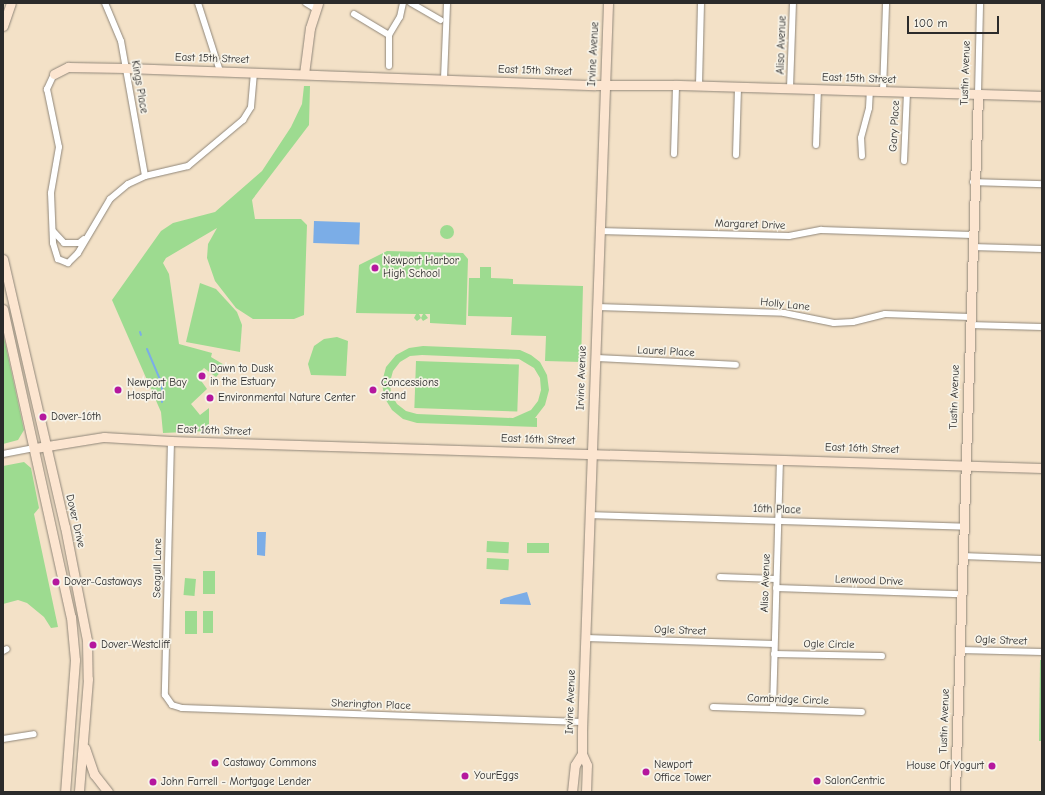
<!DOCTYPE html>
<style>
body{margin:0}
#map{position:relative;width:1045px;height:795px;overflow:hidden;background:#f3e1c7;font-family:"Comic Neue",sans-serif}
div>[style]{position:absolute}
.green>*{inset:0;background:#9ddb90;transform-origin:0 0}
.round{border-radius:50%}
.water>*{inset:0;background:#7bade7;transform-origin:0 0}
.stream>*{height:2px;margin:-1px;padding:0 1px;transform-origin:1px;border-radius:1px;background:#7bade7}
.roads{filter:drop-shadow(0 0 1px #8f8679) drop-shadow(0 0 1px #8f8679)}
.street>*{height:6px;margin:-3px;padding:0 3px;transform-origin:3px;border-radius:3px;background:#fff}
.secondary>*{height:9px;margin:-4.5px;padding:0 4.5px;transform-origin:4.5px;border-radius:4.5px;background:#fce5d0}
.dots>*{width:11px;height:11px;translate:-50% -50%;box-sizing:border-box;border:2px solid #f7f3e8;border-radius:50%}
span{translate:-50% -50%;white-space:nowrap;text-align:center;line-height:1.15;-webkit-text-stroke:3.5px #f7f3e8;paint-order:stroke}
.street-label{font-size:11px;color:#2b2b2b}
.poi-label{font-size:11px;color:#2b2b2b}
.left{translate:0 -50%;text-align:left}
.right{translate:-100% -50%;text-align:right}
.frame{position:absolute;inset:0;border:4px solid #2b2b2b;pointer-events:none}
.scale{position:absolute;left:907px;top:16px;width:92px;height:18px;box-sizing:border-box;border:2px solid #2b2b2b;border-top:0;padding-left:5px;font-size:12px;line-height:14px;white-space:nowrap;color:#2b2b2b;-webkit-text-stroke:3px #f7f3e8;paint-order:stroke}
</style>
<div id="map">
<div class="green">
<i style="clip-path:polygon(304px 86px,310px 86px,309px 125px,252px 200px,255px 219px,301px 219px,307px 225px,304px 315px,294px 319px,253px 319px,236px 308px,215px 281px,207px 258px,208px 244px,217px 228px,166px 258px,163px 263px,169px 274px,179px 344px,212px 353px,211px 357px,226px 366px,216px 377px,204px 368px,197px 375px,207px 389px,191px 404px,200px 415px,209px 408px,209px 431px,163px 433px,161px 412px,112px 300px,161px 231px,173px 223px,215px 212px,262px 171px,291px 127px,302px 104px)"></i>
<i class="round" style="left:440px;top:225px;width:14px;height:14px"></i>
<i style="clip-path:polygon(387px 251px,463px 253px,468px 259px,466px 325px,430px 323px,430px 314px,425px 314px,428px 318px,423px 321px,421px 318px,423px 314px,419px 314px,421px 318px,417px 321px,414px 318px,416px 314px,356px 313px,359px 265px)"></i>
<i style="clip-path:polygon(480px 267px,491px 267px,491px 278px,513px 279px,513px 284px,583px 286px,581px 362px,545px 361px,546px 336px,511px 335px,512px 317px,468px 316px,469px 278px,480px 278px)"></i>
<i style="clip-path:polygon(200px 283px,216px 289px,237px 312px,242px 325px,240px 352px,186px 342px)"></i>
<i style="clip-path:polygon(3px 333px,24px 430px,18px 440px,3px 444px)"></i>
<i style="clip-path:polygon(337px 337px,348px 341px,346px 376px,311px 375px,308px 364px,314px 346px,324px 339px)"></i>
<i style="clip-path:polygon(evenodd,423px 346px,520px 350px,531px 355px,540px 362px,547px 375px,549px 390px,545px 405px,535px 418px,537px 418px,537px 427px,417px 423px,403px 419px,392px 410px,384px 397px,382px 382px,386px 367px,396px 355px,409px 348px,423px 346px,422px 355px,519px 359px,534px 368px,540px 378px,541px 390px,538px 401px,531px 410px,513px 418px,417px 414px,406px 411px,397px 404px,391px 394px,390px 382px,393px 371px,400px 362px,410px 356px,422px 355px)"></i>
<i style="left:416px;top:361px;width:103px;height:47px;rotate:2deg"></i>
<i style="clip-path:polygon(24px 462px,31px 468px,39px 508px,34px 514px,58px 627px,51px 628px,44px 617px,27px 603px,18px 600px,3px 604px,3px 466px)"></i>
<i style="left:487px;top:541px;width:22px;height:11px;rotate:3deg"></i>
<i style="left:527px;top:543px;width:22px;height:10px"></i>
<i style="left:487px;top:558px;width:22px;height:11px;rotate:3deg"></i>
<i style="left:203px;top:571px;width:12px;height:23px"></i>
<i style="left:185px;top:578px;width:11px;height:17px;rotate:5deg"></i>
<i style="left:185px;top:611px;width:12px;height:23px"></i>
<i style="left:203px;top:611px;width:10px;height:22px"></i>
<i style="clip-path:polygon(1040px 660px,1042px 660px,1042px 741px,1039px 741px)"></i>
</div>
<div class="water">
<i style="left:314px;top:221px;width:46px;height:22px;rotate:2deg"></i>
<i style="clip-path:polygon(257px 532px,266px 532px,265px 556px,257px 555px)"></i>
<i style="clip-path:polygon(527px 592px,531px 605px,500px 604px,500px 600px,504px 598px)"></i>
</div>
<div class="stream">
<i style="left:140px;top:332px;width:3px;rotate:72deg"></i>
<i style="left:147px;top:349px;width:38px;rotate:67deg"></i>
<i style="left:162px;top:384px;width:18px;rotate:90deg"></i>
</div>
<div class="roads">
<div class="street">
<i style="left:105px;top:3px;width:41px;rotate:67.2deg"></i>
<i style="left:121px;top:41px;width:137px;rotate:79.9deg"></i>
<i style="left:198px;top:3px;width:71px;rotate:72.1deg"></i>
<i style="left:306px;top:3px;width:12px;rotate:31deg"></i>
<i style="left:411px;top:3px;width:34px;rotate:30deg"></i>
<i style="left:354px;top:14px;width:41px;rotate:31deg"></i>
<i style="left:389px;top:66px;width:31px;rotate:-90deg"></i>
<i style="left:389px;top:35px;width:21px;rotate:-59deg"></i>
<i style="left:400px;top:17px;width:14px;rotate:-78deg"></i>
<i style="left:54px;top:74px;width:17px;rotate:115deg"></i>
<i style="left:47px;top:89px;width:59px;rotate:78.3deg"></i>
<i style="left:59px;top:147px;width:47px;rotate:99.9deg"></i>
<i style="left:51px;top:193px;width:50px;rotate:87.7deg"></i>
<i style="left:53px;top:243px;width:17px;rotate:73deg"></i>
<i style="left:58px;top:259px;width:11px;rotate:22deg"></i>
<i style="left:68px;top:263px;width:14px;rotate:-45deg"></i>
<i style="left:78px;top:253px;width:63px;rotate:-59.3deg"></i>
<i style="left:110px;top:199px;width:23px;rotate:-40deg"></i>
<i style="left:128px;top:184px;width:19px;rotate:-25deg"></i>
<i style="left:145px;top:176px;width:44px;rotate:-13.1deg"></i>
<i style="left:188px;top:166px;width:72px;rotate:-39.9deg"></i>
<i style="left:243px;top:120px;width:15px;rotate:-58deg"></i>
<i style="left:251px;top:107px;width:35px;rotate:-85deg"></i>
<i style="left:444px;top:79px;width:76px;rotate:-87.7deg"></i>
<i style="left:699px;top:85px;width:82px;rotate:-88.6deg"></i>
<i style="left:790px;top:88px;width:85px;rotate:-88deg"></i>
<i style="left:883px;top:91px;width:88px;rotate:-88deg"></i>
<i style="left:978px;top:94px;width:91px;rotate:-88.7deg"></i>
<i style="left:816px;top:145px;width:56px;rotate:-88deg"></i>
<i style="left:674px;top:154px;width:69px;rotate:-88.3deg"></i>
<i style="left:736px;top:155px;width:69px;rotate:-88.3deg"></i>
<i style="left:862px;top:156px;width:18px;rotate:-93deg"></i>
<i style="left:861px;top:138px;width:31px;rotate:-75deg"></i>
<i style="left:869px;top:108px;width:17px;rotate:-87deg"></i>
<i style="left:904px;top:161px;width:69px;rotate:-87.5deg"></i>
<i style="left:973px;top:182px;width:69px;rotate:1.7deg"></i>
<i style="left:53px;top:231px;width:16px;rotate:47deg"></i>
<i style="left:64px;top:243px;width:15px"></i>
<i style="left:79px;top:243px;width:6px;rotate:-39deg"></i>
<i style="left:599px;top:231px;width:190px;rotate:1.5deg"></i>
<i style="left:789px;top:236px;width:33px;rotate:-11deg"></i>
<i style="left:821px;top:230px;width:151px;rotate:1.9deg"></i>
<i style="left:972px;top:247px;width:70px;rotate:1.6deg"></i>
<i style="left:597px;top:307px;width:187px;rotate:1.8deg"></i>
<i style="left:784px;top:313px;width:51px;rotate:11.3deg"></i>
<i style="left:834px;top:323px;width:19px;rotate:-3deg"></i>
<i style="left:853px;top:322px;width:33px;rotate:-14deg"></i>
<i style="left:885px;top:314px;width:85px;rotate:2deg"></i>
<i style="left:969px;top:325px;width:73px;rotate:1.6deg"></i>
<i style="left:595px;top:358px;width:141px;rotate:2.8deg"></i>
<i style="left:171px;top:441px;width:254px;rotate:91.4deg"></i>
<i style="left:165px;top:695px;width:12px;rotate:55deg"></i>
<i style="left:172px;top:705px;width:10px;rotate:17deg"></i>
<i style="left:182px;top:708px;width:400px;rotate:2deg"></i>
<i style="left:3px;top:454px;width:33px;rotate:-11deg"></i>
<i style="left:590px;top:515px;width:374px;rotate:1.8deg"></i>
<i style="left:962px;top:556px;width:80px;rotate:2.1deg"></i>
<i style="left:720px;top:577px;width:56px;rotate:2deg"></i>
<i style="left:776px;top:588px;width:185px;rotate:1.9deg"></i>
<i style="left:586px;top:638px;width:188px;rotate:1.8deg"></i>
<i style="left:960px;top:650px;width:82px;rotate:1.4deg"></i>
<i style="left:3px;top:651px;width:4px;rotate:-27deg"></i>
<i style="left:774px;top:654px;width:108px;rotate:1.1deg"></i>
<i style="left:713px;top:707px;width:149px;rotate:1.9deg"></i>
<i style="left:773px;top:709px;width:250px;rotate:-88.4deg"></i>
<i style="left:3px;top:739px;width:31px;rotate:-9deg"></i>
</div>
<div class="secondary">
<i style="left:3px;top:26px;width:24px;rotate:-71deg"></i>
<i style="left:54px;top:74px;width:16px;rotate:-27deg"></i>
<i style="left:68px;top:67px;width:58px;rotate:1deg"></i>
<i style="left:126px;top:68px;width:469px;rotate:2.1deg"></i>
<i style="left:595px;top:85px;width:81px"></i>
<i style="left:676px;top:85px;width:366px;rotate:1.7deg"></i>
<i style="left:304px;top:74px;width:46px;rotate:-82.6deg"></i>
<i style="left:310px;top:28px;width:26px;rotate:-72deg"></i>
<i style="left:3px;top:259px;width:275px;rotate:77deg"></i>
<i style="left:65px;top:527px;width:115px;rotate:79deg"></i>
<i style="left:87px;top:640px;width:39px;rotate:89deg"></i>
<i style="left:88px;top:679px;width:113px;rotate:94.6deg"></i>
<i style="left:3px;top:309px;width:315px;rotate:77.6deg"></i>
<i style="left:71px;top:617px;width:43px;rotate:84.7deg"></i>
<i style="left:75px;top:660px;width:132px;rotate:94.3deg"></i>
<i style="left:35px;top:448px;width:70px;rotate:-9.1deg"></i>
<i style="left:104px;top:437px;width:67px;rotate:3.4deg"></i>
<i style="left:171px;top:441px;width:871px;rotate:1.78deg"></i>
<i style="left:85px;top:748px;width:28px;rotate:71deg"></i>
<i style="left:94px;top:774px;width:23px;rotate:52deg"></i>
<i style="left:572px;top:792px;width:27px;rotate:-84deg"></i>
<i style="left:575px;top:765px;width:13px;rotate:-58deg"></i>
<i style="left:586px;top:792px;width:27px;rotate:-88deg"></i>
<i style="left:587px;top:765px;width:12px;rotate:-114deg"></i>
<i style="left:582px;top:754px;width:24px;rotate:-90deg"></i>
<i style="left:582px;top:730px;width:727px;rotate:-87.95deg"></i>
<i style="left:955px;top:792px;width:698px;rotate:-88.11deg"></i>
</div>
</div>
<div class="dots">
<i style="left:375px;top:268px;background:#b5179e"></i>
<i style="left:202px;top:376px;background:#b5179e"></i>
<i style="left:118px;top:390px;background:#b5179e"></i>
<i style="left:373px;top:390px;background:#b5179e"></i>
<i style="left:210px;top:398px;background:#b5179e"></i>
<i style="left:43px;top:417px;background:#b5179e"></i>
<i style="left:56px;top:582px;background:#b5179e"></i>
<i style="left:93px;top:645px;background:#b5179e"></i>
<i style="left:215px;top:763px;background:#b5179e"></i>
<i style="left:992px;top:766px;background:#b5179e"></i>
<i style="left:646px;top:772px;background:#b5179e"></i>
<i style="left:465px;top:776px;background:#b5179e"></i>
<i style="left:817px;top:781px;background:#b5179e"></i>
<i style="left:153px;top:782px;background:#b5179e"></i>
</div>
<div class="street-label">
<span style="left:782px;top:45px;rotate:-88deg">Aliso Avenue</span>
<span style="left:594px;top:54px;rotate:-87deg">Irvine Avenue</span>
<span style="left:212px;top:59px;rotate:2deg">East 15th Street</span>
<span style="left:535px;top:71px;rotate:2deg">East 15th Street</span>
<span style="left:966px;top:73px;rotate:-88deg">Tustin Avenue</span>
<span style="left:859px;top:79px;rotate:2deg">East 15th Street</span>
<span style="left:139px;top:87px;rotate:80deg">Kings Place</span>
<span style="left:895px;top:126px;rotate:-87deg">Gary Place</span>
<span style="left:750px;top:225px;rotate:2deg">Margaret Drive</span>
<span style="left:785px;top:305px;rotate:6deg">Holly Lane</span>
<span style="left:666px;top:352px;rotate:3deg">Laurel Place</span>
<span style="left:582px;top:378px;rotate:-88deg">Irvine Avenue</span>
<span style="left:955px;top:397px;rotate:-88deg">Tustin Avenue</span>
<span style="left:214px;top:431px;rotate:2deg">East 16th Street</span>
<span style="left:538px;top:440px;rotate:2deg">East 16th Street</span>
<span style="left:862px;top:449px;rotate:2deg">East 16th Street</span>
<span style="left:777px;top:510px;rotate:2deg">16th Place</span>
<span style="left:75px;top:521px;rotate:77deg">Dover Drive</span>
<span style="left:158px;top:568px;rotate:-89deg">Seagull Lane</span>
<span style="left:869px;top:581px;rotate:2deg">Lenwood Drive</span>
<span style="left:766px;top:583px;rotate:-88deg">Aliso Avenue</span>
<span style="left:680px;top:631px;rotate:2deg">Ogle Street</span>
<span style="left:1001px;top:641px;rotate:2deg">Ogle Street</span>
<span style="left:829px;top:645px;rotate:1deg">Ogle Circle</span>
<span style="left:788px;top:700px;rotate:2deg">Cambridge Circle</span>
<span style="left:571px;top:702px;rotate:-88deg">Irvine Avenue</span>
<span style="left:371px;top:705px;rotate:2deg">Sherington Place</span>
<span style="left:945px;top:721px;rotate:-88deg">Tustin Avenue</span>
</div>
<div class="poi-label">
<span class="left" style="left:383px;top:268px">Newport Harbor<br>High School</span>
<span class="left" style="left:210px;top:376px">Dawn to Dusk<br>in the Estuary</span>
<span class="left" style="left:127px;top:390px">Newport Bay<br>Hospital</span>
<span class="left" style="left:381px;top:390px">Concessions<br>stand</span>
<span class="left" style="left:218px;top:398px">Environmental Nature Center</span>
<span class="left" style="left:51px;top:417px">Dover-16th</span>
<span class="left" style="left:64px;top:582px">Dover-Castaways</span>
<span class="left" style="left:101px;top:645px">Dover-Westcliff</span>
<span class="left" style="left:223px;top:763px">Castaway Commons</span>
<span class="left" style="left:654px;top:772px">Newport<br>Office Tower</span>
<span class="right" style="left:984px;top:766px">House Of Yogurt</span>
<span class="left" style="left:474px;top:776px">YourEggs</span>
<span class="left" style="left:825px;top:781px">SalonCentric</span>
<span class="left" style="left:161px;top:782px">John Farrell - Mortgage Lender</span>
</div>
<div class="frame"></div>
<div class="scale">100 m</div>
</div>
